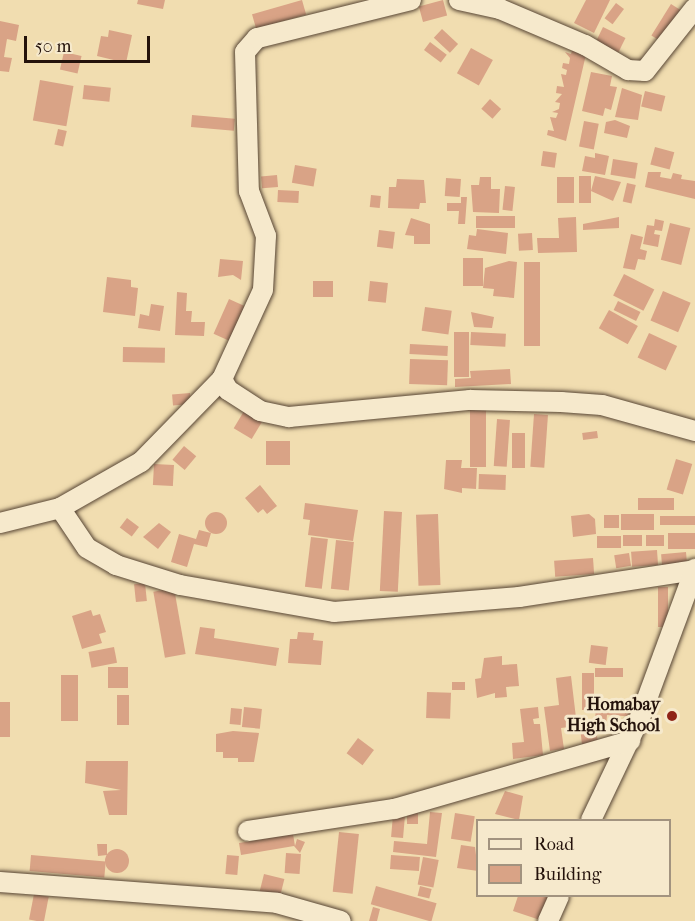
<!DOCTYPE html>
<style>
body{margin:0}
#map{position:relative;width:695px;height:921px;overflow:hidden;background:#f1ddb0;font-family:"IM FELL French Canon",serif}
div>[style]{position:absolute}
.building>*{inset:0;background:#d9a386;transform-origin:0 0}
.round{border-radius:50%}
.roads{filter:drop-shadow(0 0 2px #574534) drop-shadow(0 0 2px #574534)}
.minor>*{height:20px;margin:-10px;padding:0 10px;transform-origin:10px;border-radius:10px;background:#f6e9cc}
.dots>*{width:16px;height:16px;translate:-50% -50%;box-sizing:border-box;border:3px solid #f6e9cc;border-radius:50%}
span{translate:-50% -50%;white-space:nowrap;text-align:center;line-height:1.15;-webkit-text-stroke:6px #f6e9cc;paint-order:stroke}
.poi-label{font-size:18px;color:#24120b;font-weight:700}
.right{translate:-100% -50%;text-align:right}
.legend{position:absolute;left:476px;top:819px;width:195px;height:78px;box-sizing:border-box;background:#f6e9cc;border:2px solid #a2937f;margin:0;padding:8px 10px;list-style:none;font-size:18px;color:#24120b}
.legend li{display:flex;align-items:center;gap:12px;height:30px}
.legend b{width:30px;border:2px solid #a2937f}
.scale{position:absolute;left:24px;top:36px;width:126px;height:27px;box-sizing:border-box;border:3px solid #24120b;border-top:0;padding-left:8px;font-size:18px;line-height:21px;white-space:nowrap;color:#24120b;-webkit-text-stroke:4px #f6e9cc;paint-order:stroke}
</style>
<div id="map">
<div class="building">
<i style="clip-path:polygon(138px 0,165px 0,163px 9px,137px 4px)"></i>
<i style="left:302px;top:0;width:15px;height:52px;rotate:74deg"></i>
<i style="left:443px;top:0;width:16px;height:25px;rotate:75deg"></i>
<i style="clip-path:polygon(586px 0,610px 0,594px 33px,574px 23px)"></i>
<i style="left:616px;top:3px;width:10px;height:19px;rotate:37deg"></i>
<i style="left:671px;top:4px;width:13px;height:37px;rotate:32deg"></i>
<i style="clip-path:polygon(0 21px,19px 25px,16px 41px,7px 39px,4px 57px,12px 58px,9px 72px,0 71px)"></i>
<i style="left:603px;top:27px;width:25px;height:16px;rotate:26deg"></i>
<i style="left:442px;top:29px;width:22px;height:12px;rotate:43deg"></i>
<i style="clip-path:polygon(109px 30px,132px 35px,126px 63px,97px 56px,101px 36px,108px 37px)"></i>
<i style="left:430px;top:42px;width:21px;height:10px;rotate:37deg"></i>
<i style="clip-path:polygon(573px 47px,587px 50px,566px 141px,547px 135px,548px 130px,554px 131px,550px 117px,556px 118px,558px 113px,552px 112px,559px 109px,560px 103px,555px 102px,562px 94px,556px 93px,557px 86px,564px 87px,561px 74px,566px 75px,567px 70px,562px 68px,563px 63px,569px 64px,570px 58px,565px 52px,571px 54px)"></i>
<i style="left:471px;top:48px;width:25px;height:29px;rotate:29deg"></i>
<i style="left:64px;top:52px;width:18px;height:18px;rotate:13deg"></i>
<i style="clip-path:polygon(591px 72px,612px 76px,610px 86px,617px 87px,611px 110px,605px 108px,603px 116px,582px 111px)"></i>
<i style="left:40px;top:80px;width:34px;height:41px;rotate:10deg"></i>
<i style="left:84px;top:85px;width:27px;height:14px;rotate:6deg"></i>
<i style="clip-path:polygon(622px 88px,642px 95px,638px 120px,615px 117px)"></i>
<i style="left:645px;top:91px;width:21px;height:16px;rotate:14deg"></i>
<i style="left:490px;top:99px;width:15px;height:13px;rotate:42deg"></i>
<i style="left:192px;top:115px;width:43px;height:12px;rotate:5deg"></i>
<i style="clip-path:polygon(615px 120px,630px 126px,627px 138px,604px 133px,606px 122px)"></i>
<i style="left:584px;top:121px;width:15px;height:26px;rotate:11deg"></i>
<i style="left:58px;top:129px;width:9px;height:16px;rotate:13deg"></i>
<i style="left:655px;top:147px;width:20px;height:18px;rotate:15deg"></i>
<i style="left:543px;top:151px;width:14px;height:15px;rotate:8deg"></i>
<i style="clip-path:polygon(595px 153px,609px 156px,605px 175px,582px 171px,585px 156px,595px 158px)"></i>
<i style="left:613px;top:159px;width:25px;height:16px;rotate:9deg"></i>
<i style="left:295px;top:165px;width:22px;height:18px;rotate:10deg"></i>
<i style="clip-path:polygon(648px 172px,661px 172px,660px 177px,671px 179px,673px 173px,682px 175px,681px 179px,695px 181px,695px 199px,645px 187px)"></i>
<i style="left:277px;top:175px;width:12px;height:16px;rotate:85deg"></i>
<i style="left:579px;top:176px;width:12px;height:27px"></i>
<i style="clip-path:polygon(595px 176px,621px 182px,613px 201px,591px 191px)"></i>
<i style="clip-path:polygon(480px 177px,491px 177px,491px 189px,500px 189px,499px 213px,473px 212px,471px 185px,479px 185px)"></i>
<i style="left:557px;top:177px;width:17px;height:26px"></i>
<i style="left:446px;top:178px;width:15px;height:18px;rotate:4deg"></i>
<i style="clip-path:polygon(397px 179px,424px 180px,426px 203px,420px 203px,419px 209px,388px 208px,389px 187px,396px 187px)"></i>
<i style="left:627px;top:183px;width:9px;height:19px;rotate:13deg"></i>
<i style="left:505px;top:186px;width:10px;height:24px;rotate:6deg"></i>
<i style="left:278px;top:190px;width:21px;height:12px;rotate:3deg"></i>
<i style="left:371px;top:195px;width:10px;height:12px;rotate:6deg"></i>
<i style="clip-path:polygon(461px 197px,467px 197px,465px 224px,458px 224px,459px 211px,447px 211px,447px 203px,461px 203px)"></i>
<i style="left:476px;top:216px;width:39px;height:12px"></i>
<i style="clip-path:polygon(576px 217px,577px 252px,538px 253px,537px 238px,559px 238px,558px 218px)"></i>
<i style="clip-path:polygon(619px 217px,619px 228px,583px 230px,583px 224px)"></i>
<i style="clip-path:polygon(411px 218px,430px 224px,430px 244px,414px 244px,414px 236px,405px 235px)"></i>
<i style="clip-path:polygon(655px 219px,664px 221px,662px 231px,655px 230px,654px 234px,660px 235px,658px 247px,643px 244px,647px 225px,654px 226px)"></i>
<i style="left:670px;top:223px;width:21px;height:38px;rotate:14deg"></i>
<i style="clip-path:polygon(477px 229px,508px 233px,506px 254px,467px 249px,469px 235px,476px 236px)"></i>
<i style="left:379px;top:230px;width:16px;height:17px;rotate:7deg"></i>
<i style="left:532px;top:233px;width:17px;height:14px;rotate:87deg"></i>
<i style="clip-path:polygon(631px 234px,643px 237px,640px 249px,647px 251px,645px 260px,638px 259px,635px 270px,623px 268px)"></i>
<i style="left:463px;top:258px;width:20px;height:28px"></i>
<i style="clip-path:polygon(220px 259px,243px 261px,241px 280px,233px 275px,218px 277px)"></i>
<i style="clip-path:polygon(509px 261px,517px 262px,514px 298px,493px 296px,494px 289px,483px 288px,485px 268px)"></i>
<i style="left:524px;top:262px;width:16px;height:84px"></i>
<i style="left:624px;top:274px;width:34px;height:24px;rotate:27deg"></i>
<i style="clip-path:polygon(107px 277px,131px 280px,131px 287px,138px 288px,135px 316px,103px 312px)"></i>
<i style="left:313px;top:281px;width:20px;height:16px"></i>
<i style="left:370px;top:281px;width:18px;height:20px;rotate:6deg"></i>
<i style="left:663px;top:291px;width:30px;height:32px;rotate:23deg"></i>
<i style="clip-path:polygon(177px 292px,187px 293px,186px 311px,192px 311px,191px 322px,205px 322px,204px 336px,175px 335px)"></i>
<i style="left:229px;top:299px;width:17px;height:38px;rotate:24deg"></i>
<i style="left:618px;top:301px;width:25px;height:10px;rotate:26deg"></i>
<i style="clip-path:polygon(151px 304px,164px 306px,160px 331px,138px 328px,140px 314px,149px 316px)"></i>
<i style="left:425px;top:307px;width:27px;height:24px;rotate:8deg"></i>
<i style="left:609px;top:310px;width:33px;height:21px;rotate:29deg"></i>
<i style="clip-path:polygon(471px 312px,494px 317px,492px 328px,474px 327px)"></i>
<i style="left:454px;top:332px;width:15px;height:45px"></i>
<i style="left:471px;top:332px;width:35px;height:13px;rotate:3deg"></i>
<i style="left:649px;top:333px;width:31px;height:27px;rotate:25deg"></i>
<i style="left:410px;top:344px;width:38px;height:10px;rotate:3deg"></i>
<i style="left:123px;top:347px;width:42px;height:15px;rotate:1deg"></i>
<i style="left:410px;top:359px;width:38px;height:25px;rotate:2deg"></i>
<i style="clip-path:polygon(510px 369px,511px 384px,455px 387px,455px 379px,471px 378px,470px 371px)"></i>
<i style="left:190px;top:393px;width:11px;height:18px;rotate:85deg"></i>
<i style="left:470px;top:409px;width:16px;height:58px"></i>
<i style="left:244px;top:411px;width:21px;height:20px;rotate:31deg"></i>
<i style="left:534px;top:414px;width:14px;height:53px;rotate:4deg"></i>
<i style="left:497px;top:419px;width:13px;height:47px;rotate:4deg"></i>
<i style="left:597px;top:431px;width:7px;height:15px;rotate:82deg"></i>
<i style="left:512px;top:433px;width:13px;height:35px"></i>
<i style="left:266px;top:441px;width:24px;height:24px"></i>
<i style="left:184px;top:446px;width:16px;height:18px;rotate:40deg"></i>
<i style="left:676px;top:459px;width:17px;height:32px;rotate:17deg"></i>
<i style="clip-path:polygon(446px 460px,462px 460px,461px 468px,477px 468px,476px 489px,462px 488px,462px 493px,444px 489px)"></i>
<i style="left:154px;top:464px;width:20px;height:21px;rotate:3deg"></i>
<i style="left:479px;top:474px;width:27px;height:15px;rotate:2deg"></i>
<i style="clip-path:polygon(260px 485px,277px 506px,267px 514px,263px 509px,258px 513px,245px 498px)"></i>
<i style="left:638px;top:498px;width:36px;height:12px"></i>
<i style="clip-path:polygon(305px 503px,358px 510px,353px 541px,308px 535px,310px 520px,303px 519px)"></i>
<i style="left:384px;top:511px;width:18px;height:80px;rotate:3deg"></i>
<i class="round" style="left:205px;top:512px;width:22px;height:22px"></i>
<i style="left:438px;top:514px;width:71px;height:22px;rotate:88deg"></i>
<i style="clip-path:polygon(589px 514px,595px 519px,596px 534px,573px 537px,571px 516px)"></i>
<i style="left:621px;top:514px;width:33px;height:16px"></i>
<i style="left:604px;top:515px;width:15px;height:13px"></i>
<i style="left:660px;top:516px;width:35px;height:9px"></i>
<i style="left:127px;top:518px;width:15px;height:12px;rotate:37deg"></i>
<i style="clip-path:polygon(159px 523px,171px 532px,158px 549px,143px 537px)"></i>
<i style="clip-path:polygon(199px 530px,211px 533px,207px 547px,194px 544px,187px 567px,171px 562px,179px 534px,196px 539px)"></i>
<i style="left:695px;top:533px;width:16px;height:27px;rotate:90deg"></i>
<i style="left:623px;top:535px;width:19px;height:11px"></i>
<i style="left:646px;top:535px;width:18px;height:11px"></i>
<i style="left:621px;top:536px;width:12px;height:24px;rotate:90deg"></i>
<i style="left:311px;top:537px;width:17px;height:50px;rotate:7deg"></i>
<i style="left:336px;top:540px;width:18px;height:49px;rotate:6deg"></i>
<i style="left:657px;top:550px;width:15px;height:26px;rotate:86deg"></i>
<i style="left:686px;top:552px;width:11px;height:25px;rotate:85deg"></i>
<i style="left:629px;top:553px;width:13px;height:15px;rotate:81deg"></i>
<i style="left:593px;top:558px;width:16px;height:39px;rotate:86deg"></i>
<i style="left:145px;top:583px;width:18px;height:11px;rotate:84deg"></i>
<i style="left:658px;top:587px;width:10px;height:40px"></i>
<i style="left:174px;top:588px;width:67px;height:21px;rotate:80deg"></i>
<i style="clip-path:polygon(91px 610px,93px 616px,100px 614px,106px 632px,99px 634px,102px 643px,82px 649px,72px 616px)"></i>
<i style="clip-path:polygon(200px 627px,215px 629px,214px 638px,279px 648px,276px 666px,195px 654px)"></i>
<i style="clip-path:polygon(298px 632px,314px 633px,313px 640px,323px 641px,321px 665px,288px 663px,290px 639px,297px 639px)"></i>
<i style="left:591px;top:645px;width:17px;height:18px;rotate:7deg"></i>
<i style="left:114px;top:647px;width:16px;height:26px;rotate:79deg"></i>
<i style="clip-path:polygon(502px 656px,502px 665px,517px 664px,519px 686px,506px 687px,507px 697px,495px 698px,495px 693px,477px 698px,475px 679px,481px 678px,484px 658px)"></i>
<i style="left:108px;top:667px;width:20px;height:21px"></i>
<i style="left:623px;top:668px;width:9px;height:28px;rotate:90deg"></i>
<i style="left:594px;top:673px;width:37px;height:12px;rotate:90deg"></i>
<i style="left:61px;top:675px;width:17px;height:46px"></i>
<i style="clip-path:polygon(571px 676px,577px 726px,561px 728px,564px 749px,550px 751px,544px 707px,559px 705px,556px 678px)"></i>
<i style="left:452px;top:682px;width:13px;height:8px"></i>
<i style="left:427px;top:692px;width:24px;height:26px;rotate:2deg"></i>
<i style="left:117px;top:695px;width:12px;height:30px"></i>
<i style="clip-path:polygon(596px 700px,640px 704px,639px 717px,607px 715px,606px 726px,595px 726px)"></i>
<i style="left:0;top:702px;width:10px;height:35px"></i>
<i style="left:244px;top:707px;width:18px;height:20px;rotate:6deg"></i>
<i style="clip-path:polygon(538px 707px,539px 718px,533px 719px,534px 724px,540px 724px,543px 755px,513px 759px,512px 743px,524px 742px,520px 709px)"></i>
<i style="left:231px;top:708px;width:11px;height:16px;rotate:5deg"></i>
<i style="left:596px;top:727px;width:16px;height:16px;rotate:83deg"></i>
<i style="clip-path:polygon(233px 731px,259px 733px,254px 762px,238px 762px,238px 758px,223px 758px,223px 752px,216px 752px,216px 734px)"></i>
<i style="left:358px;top:738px;width:20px;height:19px;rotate:37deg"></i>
<i style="clip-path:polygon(86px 761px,128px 761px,127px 815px,109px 815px,103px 791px,121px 790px,85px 783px)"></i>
<i style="clip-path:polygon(505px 791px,523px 796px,519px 820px,495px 814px)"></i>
<i style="clip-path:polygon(430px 812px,442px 813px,436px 857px,393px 852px,394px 841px,427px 844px)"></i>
<i style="left:407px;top:813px;width:11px;height:11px"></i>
<i style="left:455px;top:813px;width:20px;height:26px;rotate:9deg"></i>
<i style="left:393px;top:815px;width:12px;height:22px;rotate:5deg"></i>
<i style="left:339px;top:832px;width:20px;height:60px;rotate:6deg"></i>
<i style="clip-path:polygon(293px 834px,295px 846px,297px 839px,305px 842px,300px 853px,294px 846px,241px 855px,239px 843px)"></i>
<i style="clip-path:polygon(97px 844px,107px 844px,107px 855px,98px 856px)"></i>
<i style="clip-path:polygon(461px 845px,475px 847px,478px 871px,457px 868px)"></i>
<i class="round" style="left:105px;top:849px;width:24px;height:24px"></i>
<i style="left:286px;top:853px;width:15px;height:20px;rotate:4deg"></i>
<i style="left:31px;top:855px;width:75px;height:16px;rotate:5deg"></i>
<i style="left:227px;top:855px;width:12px;height:19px;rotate:5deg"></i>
<i style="left:391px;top:855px;width:29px;height:14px;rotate:4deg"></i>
<i style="left:423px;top:857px;width:16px;height:28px;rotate:11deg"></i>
<i style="left:264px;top:874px;width:21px;height:19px;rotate:14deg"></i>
<i style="left:376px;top:886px;width:63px;height:19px;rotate:16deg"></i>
<i style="left:420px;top:886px;width:12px;height:10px;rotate:14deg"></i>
<i style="left:34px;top:894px;width:15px;height:26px;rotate:11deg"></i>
<i style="clip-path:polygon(518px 896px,551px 896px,543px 921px,513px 911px)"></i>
<i style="clip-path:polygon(373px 907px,380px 909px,377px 921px,369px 921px)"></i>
</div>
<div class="roads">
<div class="minor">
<i style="left:411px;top:0;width:159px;rotate:166.1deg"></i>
<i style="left:257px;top:38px;width:18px;rotate:131deg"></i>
<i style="left:245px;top:52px;width:139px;rotate:88.4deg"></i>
<i style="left:249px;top:191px;width:48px;rotate:69.3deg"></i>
<i style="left:266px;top:236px;width:54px;rotate:93.2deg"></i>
<i style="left:263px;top:290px;width:98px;rotate:114.7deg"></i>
<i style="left:222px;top:379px;width:13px;rotate:61deg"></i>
<i style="left:228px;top:390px;width:38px;rotate:33deg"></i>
<i style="left:260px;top:411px;width:30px;rotate:12deg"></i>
<i style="left:289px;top:417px;width:182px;rotate:-5.4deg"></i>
<i style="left:470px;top:400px;width:91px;rotate:1.3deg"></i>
<i style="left:561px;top:402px;width:41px;rotate:4.2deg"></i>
<i style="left:602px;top:405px;width:97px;rotate:15.6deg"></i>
<i style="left:459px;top:0;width:42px;rotate:12.4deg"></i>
<i style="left:500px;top:9px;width:92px;rotate:23deg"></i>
<i style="left:585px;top:45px;width:50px;rotate:30.2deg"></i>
<i style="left:628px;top:70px;width:17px;rotate:3deg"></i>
<i style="left:645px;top:71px;width:80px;rotate:-51.6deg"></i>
<i style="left:60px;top:508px;width:93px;rotate:-29.6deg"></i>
<i style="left:141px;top:462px;width:116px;rotate:-45.7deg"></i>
<i style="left:0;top:523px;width:62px;rotate:-14deg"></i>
<i style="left:60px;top:508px;width:48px;rotate:56deg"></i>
<i style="left:87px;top:548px;width:34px;rotate:30deg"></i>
<i style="left:116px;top:565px;width:67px;rotate:17.4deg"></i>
<i style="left:180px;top:585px;width:156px;rotate:9.9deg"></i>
<i style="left:334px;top:612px;width:186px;rotate:-4.6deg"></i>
<i style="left:519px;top:597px;width:178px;rotate:-8.7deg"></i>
<i style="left:591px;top:820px;width:116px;rotate:-64.5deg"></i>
<i style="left:641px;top:715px;width:156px;rotate:-69.7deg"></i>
<i style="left:248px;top:831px;width:148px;rotate:-8.6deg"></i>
<i style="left:394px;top:809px;width:246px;rotate:-16.1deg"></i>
<i style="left:0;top:882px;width:278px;rotate:4.3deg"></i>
<i style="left:277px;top:903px;width:66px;rotate:15.7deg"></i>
<i style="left:548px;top:921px;width:27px;rotate:-66deg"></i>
</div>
</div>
<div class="dots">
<i style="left:672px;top:716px;background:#8f2418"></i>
</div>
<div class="poi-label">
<span class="right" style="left:660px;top:716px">Homabay<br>High School</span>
</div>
<ul class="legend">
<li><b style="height:8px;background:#f6e9cc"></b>Road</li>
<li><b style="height:16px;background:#d9a386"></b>Building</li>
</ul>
<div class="scale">50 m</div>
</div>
